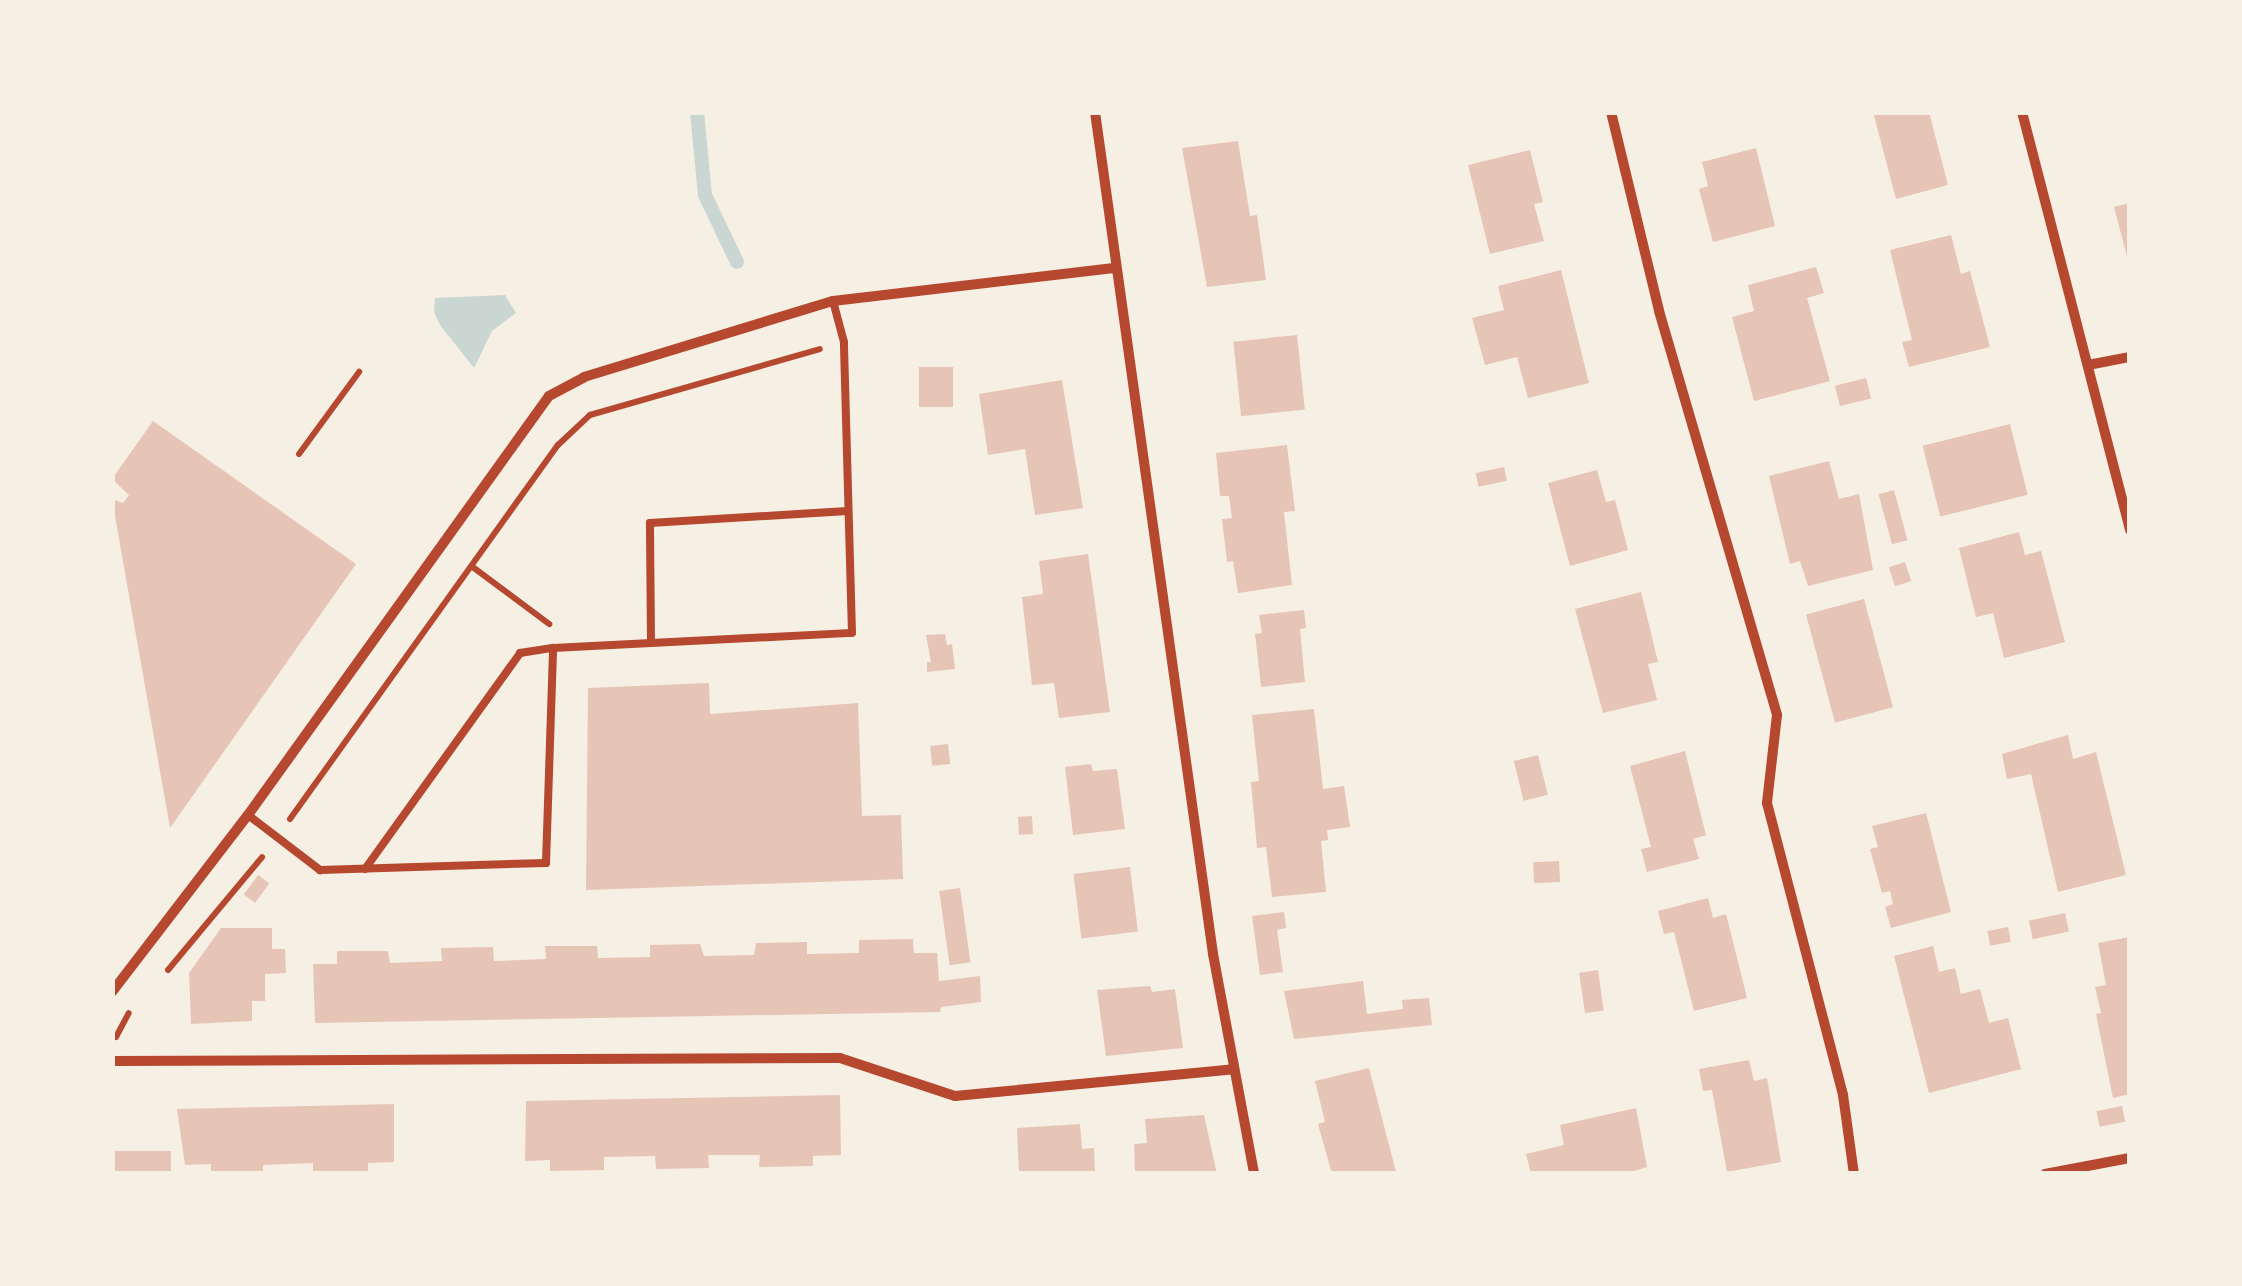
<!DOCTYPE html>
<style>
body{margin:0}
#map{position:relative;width:2242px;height:1286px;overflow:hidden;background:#f6efe4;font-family:Arial,sans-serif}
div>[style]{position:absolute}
.water>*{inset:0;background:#c9d6d2}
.stream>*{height:14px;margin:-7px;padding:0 7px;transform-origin:7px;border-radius:7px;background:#c9d6d2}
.building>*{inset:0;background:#e6c5b7;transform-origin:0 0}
.path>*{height:6px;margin:-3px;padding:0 3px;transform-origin:3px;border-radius:3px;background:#b5482f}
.service>*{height:8px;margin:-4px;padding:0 4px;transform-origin:4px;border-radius:4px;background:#b5482f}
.minor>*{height:10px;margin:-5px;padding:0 5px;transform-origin:5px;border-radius:5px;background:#b5482f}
span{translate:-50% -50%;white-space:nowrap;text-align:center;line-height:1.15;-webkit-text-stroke:8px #f6efe4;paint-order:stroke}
.frame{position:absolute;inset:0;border:115px solid #f6efe4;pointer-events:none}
</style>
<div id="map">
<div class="water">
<i style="clip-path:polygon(505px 295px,516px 313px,492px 331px,474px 368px,440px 325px,434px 312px,435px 298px)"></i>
</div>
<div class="stream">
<i style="left:697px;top:112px;width:83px;rotate:84.5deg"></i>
<i style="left:705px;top:195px;width:74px;rotate:64.5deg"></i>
</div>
<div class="building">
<i style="clip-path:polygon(1873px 112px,1929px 112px,1948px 185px,1896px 199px)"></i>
<i style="clip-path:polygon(1238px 141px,1250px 216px,1257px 215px,1266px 280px,1207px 287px,1182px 148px)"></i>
<i style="clip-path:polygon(1756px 148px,1775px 226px,1713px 242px,1699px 189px,1708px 186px,1702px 162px)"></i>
<i style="clip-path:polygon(1530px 150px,1543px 202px,1534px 204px,1544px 241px,1490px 254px,1468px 165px)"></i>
<i style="clip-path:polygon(2130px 203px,2130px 260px,2128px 260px,2114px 207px)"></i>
<i style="clip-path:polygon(1951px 235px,1961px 274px,1970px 271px,1990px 347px,1909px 367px,1902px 342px,1912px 340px,1890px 250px)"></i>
<i style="clip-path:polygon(1816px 267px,1824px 293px,1807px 298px,1830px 381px,1754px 401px,1732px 317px,1754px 311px,1748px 285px)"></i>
<i style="clip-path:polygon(1561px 270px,1589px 383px,1528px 398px,1517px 357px,1485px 365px,1472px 318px,1504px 310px,1498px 286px)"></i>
<i style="left:1297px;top:335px;width:75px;height:64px;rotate:84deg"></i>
<i style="left:919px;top:367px;width:34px;height:40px"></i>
<i style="left:1866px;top:378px;width:21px;height:32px;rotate:76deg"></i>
<i style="clip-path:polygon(1062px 380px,1083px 508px,1035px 515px,1025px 449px,988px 455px,979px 394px)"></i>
<i style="clip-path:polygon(153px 421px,356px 564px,170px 828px,112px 499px,123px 503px,129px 495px,112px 479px)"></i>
<i style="left:2010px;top:424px;width:73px;height:90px;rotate:76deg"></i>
<i style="clip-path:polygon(1287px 445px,1295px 511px,1284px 512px,1292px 585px,1238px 593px,1233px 561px,1227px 562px,1222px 519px,1232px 518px,1229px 496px,1220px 496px,1216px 453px)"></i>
<i style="clip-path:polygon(1829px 461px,1839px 499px,1859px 494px,1873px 570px,1808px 586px,1800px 561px,1790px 564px,1769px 476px)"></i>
<i style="left:1504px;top:467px;width:14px;height:29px;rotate:78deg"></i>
<i style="clip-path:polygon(1597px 470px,1606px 502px,1615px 500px,1628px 550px,1570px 566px,1548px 483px)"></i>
<i style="left:1894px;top:490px;width:52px;height:16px;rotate:75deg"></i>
<i style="clip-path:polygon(2019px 532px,2025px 555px,2041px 551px,2065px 642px,2004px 658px,1993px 613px,1976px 617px,1959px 548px)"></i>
<i style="clip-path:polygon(1088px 554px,1110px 712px,1059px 718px,1054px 683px,1032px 685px,1022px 597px,1043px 594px,1039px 561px)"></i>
<i style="left:1905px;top:562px;width:20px;height:17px;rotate:72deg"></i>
<i style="clip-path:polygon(1641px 592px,1658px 662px,1648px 664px,1657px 700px,1603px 713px,1575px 609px)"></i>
<i style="left:1864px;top:599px;width:112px;height:60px;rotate:75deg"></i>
<i style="clip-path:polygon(1304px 610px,1306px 628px,1300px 629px,1305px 682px,1261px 687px,1255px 634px,1262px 633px,1259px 615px)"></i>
<i style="clip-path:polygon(945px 634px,947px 645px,952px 644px,955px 669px,927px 672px,927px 662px,931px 662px,926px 635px)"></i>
<i style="clip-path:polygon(709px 683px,710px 714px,858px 703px,862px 816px,901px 815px,903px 879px,586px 890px,588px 688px)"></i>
<i style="clip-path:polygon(1314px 709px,1323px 789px,1344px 786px,1350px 827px,1327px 830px,1328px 840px,1321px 841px,1326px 892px,1272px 897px,1266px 847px,1257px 848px,1251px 782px,1259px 781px,1252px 715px)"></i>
<i style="clip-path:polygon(2068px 735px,2073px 759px,2096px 752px,2126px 875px,2058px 892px,2031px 774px,2007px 779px,2002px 754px)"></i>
<i style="left:948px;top:744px;width:20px;height:18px;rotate:84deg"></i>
<i style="clip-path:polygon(1685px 751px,1706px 835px,1693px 839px,1699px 859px,1647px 872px,1641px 849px,1651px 847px,1630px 766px)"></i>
<i style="left:1538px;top:755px;width:41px;height:25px;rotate:76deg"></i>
<i style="clip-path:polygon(1091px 764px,1093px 771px,1117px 769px,1125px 829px,1073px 835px,1065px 767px)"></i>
<i style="clip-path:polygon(1926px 813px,1951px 912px,1891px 928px,1885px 907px,1893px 904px,1890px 891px,1882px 893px,1870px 849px,1878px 847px,1872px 826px)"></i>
<i style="left:1032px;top:816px;width:18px;height:14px;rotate:87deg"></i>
<i style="left:1559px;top:861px;width:21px;height:26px;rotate:87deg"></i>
<i style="left:1130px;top:867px;width:65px;height:57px;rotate:83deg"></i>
<i style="left:258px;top:875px;width:14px;height:24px;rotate:36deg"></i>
<i style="left:960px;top:888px;width:75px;height:21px;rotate:82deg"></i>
<i style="clip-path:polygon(1708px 898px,1713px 918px,1726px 914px,1747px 998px,1694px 1011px,1674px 932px,1664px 934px,1658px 911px)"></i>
<i style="clip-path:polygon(1284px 912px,1286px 928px,1277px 930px,1283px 972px,1260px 975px,1252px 916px)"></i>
<i style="left:2065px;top:913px;width:19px;height:37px;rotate:78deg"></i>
<i style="left:2008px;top:927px;width:15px;height:21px;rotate:79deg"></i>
<i style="clip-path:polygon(221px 928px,272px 928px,272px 949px,285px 949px,286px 973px,265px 974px,265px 1001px,252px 1001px,252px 1021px,191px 1024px,189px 973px)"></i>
<i style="clip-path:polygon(2130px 937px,2130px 1094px,2113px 1098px,2096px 1014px,2101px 1013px,2095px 987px,2106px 985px,2098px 943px)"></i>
<i style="clip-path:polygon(913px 939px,914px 953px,937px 953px,939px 981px,980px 976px,981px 1002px,941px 1007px,940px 1012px,315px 1023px,313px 964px,337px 964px,337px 951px,388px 951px,390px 963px,442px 961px,441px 948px,493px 947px,494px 961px,546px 959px,545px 946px,597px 946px,598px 958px,650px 957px,650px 945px,700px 944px,704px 956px,754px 955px,756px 943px,807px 942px,807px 954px,859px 953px,859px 940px)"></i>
<i style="clip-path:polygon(1933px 946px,1939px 972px,1955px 968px,1961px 994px,1980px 989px,1989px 1023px,2008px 1018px,2021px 1069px,1929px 1093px,1894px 956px)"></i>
<i style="left:1598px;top:970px;width:41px;height:19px;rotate:82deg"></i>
<i style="clip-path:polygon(1363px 981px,1367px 1014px,1403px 1009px,1402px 1000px,1429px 998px,1432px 1025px,1294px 1039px,1284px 991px)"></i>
<i style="clip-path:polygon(1150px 986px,1152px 992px,1175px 989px,1183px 1048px,1106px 1056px,1097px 990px)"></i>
<i style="clip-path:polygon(1749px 1060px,1754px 1081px,1767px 1078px,1781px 1162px,1727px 1172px,1712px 1090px,1703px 1091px,1699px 1069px)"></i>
<i style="clip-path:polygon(1369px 1068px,1396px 1172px,1332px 1174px,1318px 1124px,1325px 1122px,1315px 1081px)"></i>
<i style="clip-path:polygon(840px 1095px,841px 1155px,813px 1156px,813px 1166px,759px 1167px,760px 1155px,708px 1155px,709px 1168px,656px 1169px,655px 1156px,604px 1157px,604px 1170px,550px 1171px,550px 1160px,525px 1161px,526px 1101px)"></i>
<i style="clip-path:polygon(394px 1104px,394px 1162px,368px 1163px,368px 1174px,313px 1174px,313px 1163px,263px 1165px,263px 1174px,211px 1174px,211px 1164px,185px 1165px,177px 1109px)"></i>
<i style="left:2122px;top:1106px;width:16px;height:26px;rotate:79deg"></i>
<i style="clip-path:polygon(1636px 1108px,1647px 1167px,1624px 1174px,1531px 1174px,1526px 1154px,1564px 1145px,1560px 1125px)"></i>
<i style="clip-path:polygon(1204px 1115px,1217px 1174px,1135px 1174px,1134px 1144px,1147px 1143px,1145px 1119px)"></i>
<i style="clip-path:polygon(1080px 1124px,1082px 1149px,1094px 1148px,1095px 1174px,1019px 1174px,1017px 1128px)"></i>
<i style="left:171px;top:1151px;width:23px;height:59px;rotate:90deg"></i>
</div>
<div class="path">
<i style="left:299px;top:454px;width:102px;rotate:-53.8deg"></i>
<i style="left:474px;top:568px;width:94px;rotate:36.7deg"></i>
<i style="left:290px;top:819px;width:460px;rotate:-54.4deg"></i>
<i style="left:558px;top:445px;width:44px;rotate:-43.2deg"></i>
<i style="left:590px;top:415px;width:239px;rotate:-16deg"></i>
<i style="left:168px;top:970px;width:147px;rotate:-50.2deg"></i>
<i style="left:116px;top:1037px;width:27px;rotate:-62deg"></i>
</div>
<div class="service">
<i style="left:651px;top:643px;width:120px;rotate:-90.5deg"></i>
<i style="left:650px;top:523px;width:198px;rotate:-3.5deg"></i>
<i style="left:248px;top:815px;width:91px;rotate:37.4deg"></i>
<i style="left:320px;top:870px;width:226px;rotate:-1.8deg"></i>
<i style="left:546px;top:863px;width:215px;rotate:-88.1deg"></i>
<i style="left:553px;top:648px;width:299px;rotate:-2.9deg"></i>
<i style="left:852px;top:633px;width:291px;rotate:-91.6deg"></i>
<i style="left:844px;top:342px;width:42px;rotate:-105deg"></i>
<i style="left:365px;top:869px;width:266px;rotate:-54.3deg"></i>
<i style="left:520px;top:653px;width:33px;rotate:-9deg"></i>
</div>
<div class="minor">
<i style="left:1095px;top:112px;width:850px;rotate:82.02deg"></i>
<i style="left:1213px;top:954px;width:224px;rotate:79.4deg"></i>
<i style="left:1611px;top:112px;width:205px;rotate:76.4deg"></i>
<i style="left:1659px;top:311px;width:421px;rotate:73.7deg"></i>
<i style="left:1777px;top:715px;width:89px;rotate:96.5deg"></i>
<i style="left:1767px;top:803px;width:302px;rotate:75.4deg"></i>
<i style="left:1843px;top:1095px;width:80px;rotate:82.1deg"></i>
<i style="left:2022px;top:112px;width:432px;rotate:75.5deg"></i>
<i style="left:2088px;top:365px;width:43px;rotate:-10.8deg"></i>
<i style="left:112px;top:992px;width:223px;rotate:-52.5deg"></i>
<i style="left:248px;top:815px;width:516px;rotate:-54.31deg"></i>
<i style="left:549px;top:396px;width:40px;rotate:-28deg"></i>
<i style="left:584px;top:377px;width:260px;rotate:-17deg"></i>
<i style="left:833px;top:301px;width:285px;rotate:-6.7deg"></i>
<i style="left:112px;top:1061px;width:728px;rotate:-0.24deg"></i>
<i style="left:840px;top:1058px;width:121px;rotate:18.3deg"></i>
<i style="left:955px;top:1096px;width:280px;rotate:-5.5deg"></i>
<i style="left:2045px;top:1174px;width:86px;rotate:-10.7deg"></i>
</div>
<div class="frame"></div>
</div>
